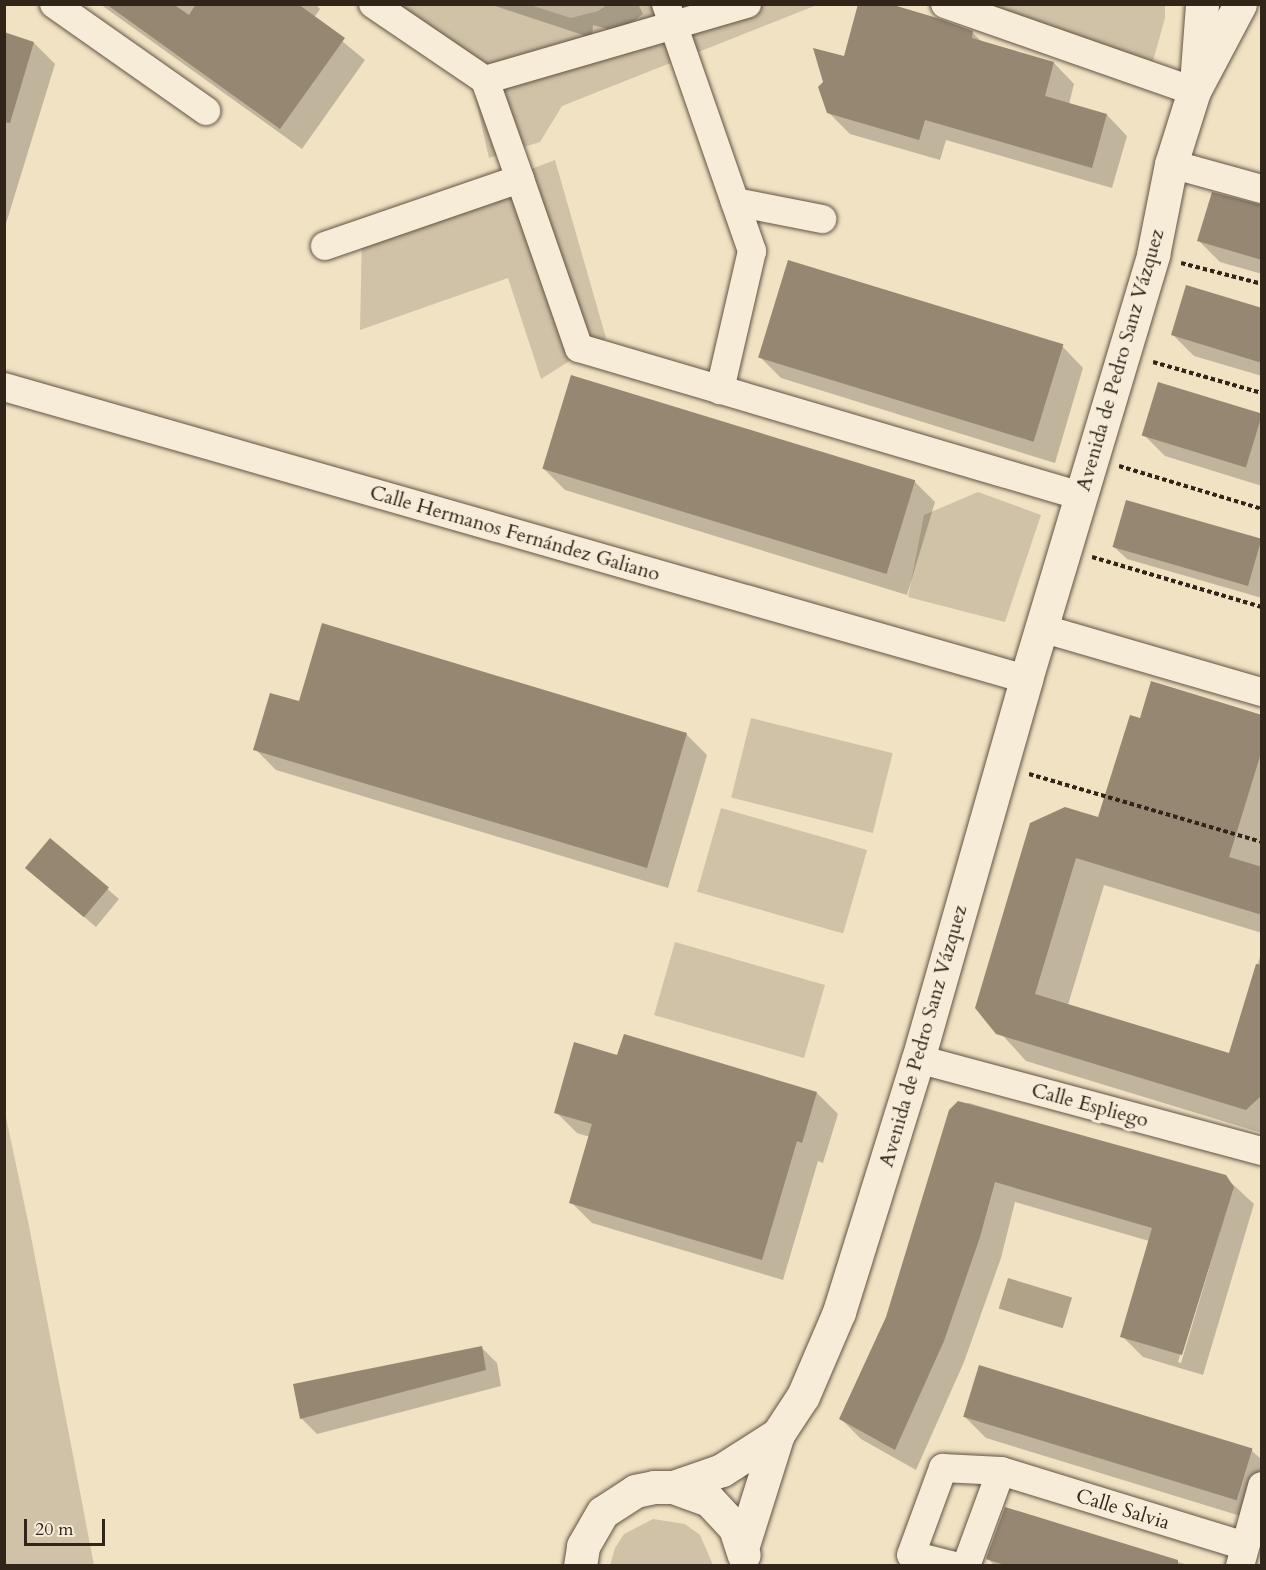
<!DOCTYPE html>
<meta charset="utf-8">
<style>
body{margin:0}
#map{position:relative;width:1266px;height:1570px;overflow:hidden;background:#f1e2c3;font-family:Cardo,serif}
div>[style]{position:absolute}
.green>*{inset:0;background:#d0c2a6;transform-origin:0 0}
.water>*{inset:0;background:#b0a289;transform-origin:0 0}
.shadow>*{inset:0;background:#0003}
.building>*{inset:0;background:#958771;transform-origin:0 0}
.path>*{height:4px;margin-top:-2px;transform-origin:0;background:repeating-linear-gradient(90deg,#312519 0 4.5px,transparent 0 7.5px)}
.roads{filter:drop-shadow(0 0 2px #615444) drop-shadow(0 0 2px #615444)}
.street>*{height:28px;margin:-14px;padding:0 14px;transform-origin:14px;border-radius:14px;background:#f6ecd8}
.secondary>*{height:33px;margin:-16.5px;padding:0 16.5px;transform-origin:16.5px;border-radius:16.5px;background:#f6ecd8}
span{translate:-50% -50%;white-space:nowrap;text-align:center;line-height:1.15;-webkit-text-stroke:6px #f6ecd8;paint-order:stroke}
.street-label{font-size:20px;color:#312519}
.frame{position:absolute;inset:0;border:6px solid #312519;pointer-events:none}
.scale{position:absolute;left:24px;top:1519px;width:81px;height:27px;box-sizing:border-box;border:3px solid #312519;border-top:0;padding-left:8px;font-size:18px;line-height:21px;white-space:nowrap;color:#312519;-webkit-text-stroke:4px #f6ecd8;paint-order:stroke}
</style>
<div id="map">
<div class="green">
<i style="clip-path:polygon(358px 5px,530px 5px,571px 18px,598px 11px,607px 5px,817px 5px,562px 106px,540px 142px,489px 158px,472px 83px)"></i>
<i style="clip-path:polygon(975px 5px,1165px 5px,1165px 18px,1153px 61px,1002px 18px)"></i>
<i style="clip-path:polygon(555px 160px,606px 338px,541px 379px,508px 278px,360px 330px,362px 233px)"></i>
<i style="clip-path:polygon(978px 492px,1041px 515px,1005px 622px,908px 597px,924px 515px)"></i>
<i style="left:751px;top:718px;width:146px;height:82px;rotate:14deg"></i>
<i style="left:721px;top:808px;width:152px;height:87px;rotate:16deg"></i>
<i style="left:675px;top:942px;width:156px;height:76px;rotate:16deg"></i>
<i style="clip-path:polygon(4px 1108px,29px 1226px,94px 1565px,5px 1565px)"></i>
<i style="clip-path:polygon(653px 1519px,685px 1524px,700px 1535px,713px 1565px,610px 1565px,615px 1548px,624px 1534px)"></i>
</div>
<div class="water">
<i style="left:1008px;top:1278px;width:67px;height:32px;rotate:17deg"></i>
</div>
<div class="shadow">
<i style="clip-path:polygon(100px 4px,316px 4px,320px 9px,314px 18px,365px 60px,302px 149px)"></i>
<i style="clip-path:polygon(489px 4px,638px 4px,643px 14px,619px 32px,593px 25px,592px 38px)"></i>
<i style="clip-path:polygon(973px 33px,982px 42px,1054px 63px,1074px 84px,1069px 104px,1107px 115px,1127px 136px,1112px 188px,946px 140px,940px 160px,850px 134px,828px 112px,845px 58px)"></i>
<i style="clip-path:polygon(4px 34px,34px 43px,55px 64px,4px 230px)"></i>
<i style="clip-path:polygon(1262px 206px,1262px 274px,1220px 262px,1199px 241px)"></i>
<i style="clip-path:polygon(789px 262px,1063px 347px,1083px 368px,1055px 463px,781px 378px,760px 357px)"></i>
<i style="clip-path:polygon(1262px 310px,1262px 376px,1194px 356px,1173px 335px)"></i>
<i style="clip-path:polygon(1262px 415px,1262px 486px,1165px 456px,1144px 435px)"></i>
<i style="clip-path:polygon(544px 469px,914px 481px,935px 502px,907px 595px,565px 490px)"></i>
<i style="clip-path:polygon(1262px 541px,1262px 598px,1127px 559px,1114px 547px)"></i>
<i style="clip-path:polygon(300px 703px,686px 734px,707px 755px,668px 888px,276px 770px,255px 749px)"></i>
<i style="clip-path:polygon(1262px 717px,1262px 933px,1104px 885px,1068px 1005px,1230px 1055px,1262px 950px,1262px 1133px,1026px 1061px,977px 1007px,1099px 819px,1141px 720px)"></i>
<i style="clip-path:polygon(50px 840px,119px 899px,96px 927px,38px 878px)"></i>
<i style="clip-path:polygon(618px 1057px,817px 1093px,838px 1114px,823px 1163px,818px 1161px,783px 1280px,592px 1223px,571px 1202px,590px 1137px,577px 1133px,556px 1112px)"></i>
<i style="clip-path:polygon(evenodd,969px 1103px,1225px 1177px,1254px 1204px,1203px 1375px,1143px 1357px,1122px 1336px,1149px 1241px,1015px 1202px,1001px 1258px,964px 1362px,916px 1470px,861px 1439px,840px 1418px,888px 1318px,956px 1104px,969px 1103px,1229px 1191px,1232px 1191px,1181px 1363px,1178px 1362px,1229px 1191px)"></i>
<i style="clip-path:polygon(481px 1347px,497px 1363px,501px 1386px,317px 1434px,301px 1418px)"></i>
<i style="clip-path:polygon(965px 1417px,1251px 1450px,1262px 1460px,1262px 1506px,1257px 1521px,986px 1438px)"></i>
<i style="clip-path:polygon(1006px 1509px,1191px 1566px,995px 1566px,988px 1559px)"></i>
</div>
<div class="building">
<i style="clip-path:polygon(106px 4px,173px 4px,189px 15px,196px 4px,298px 4px,345px 38px,280px 129px)"></i>
<i style="clip-path:polygon(858px 4px,890px 4px,937px 18px,973px 31px,972px 38px,1054px 62px,1045px 96px,1107px 114px,1092px 168px,925px 120px,919px 140px,827px 113px,818px 87px,823px 82px,813px 48px,844px 56px)"></i>
<i style="clip-path:polygon(4px 32px,34px 42px,10px 123px,4px 122px)"></i>
<i style="clip-path:polygon(1212px 192px,1262px 205px,1262px 260px,1197px 241px)"></i>
<i style="left:788px;top:260px;width:288px;height:102px;rotate:17deg"></i>
<i style="clip-path:polygon(1186px 285px,1262px 308px,1262px 363px,1171px 335px)"></i>
<i style="left:571px;top:375px;width:360px;height:98px;rotate:17deg"></i>
<i style="left:1158px;top:382px;width:109px;height:56px;rotate:17deg"></i>
<i style="left:1126px;top:500px;width:141px;height:49px;rotate:16deg"></i>
<i style="clip-path:polygon(322px 623px,687px 733px,647px 868px,253px 750px,270px 693px,299px 701px)"></i>
<i style="clip-path:polygon(1151px 681px,1262px 715px,1262px 750px,1229px 857px,1262px 867px,1262px 915px,1076px 858px,1035px 994px,1229px 1053px,1256px 964px,1262px 965px,1262px 1095px,1246px 1110px,996px 1034px,975px 1008px,1030px 823px,1065px 807px,1098px 817px,1130px 715px,1140px 718px)"></i>
<i style="left:50px;top:838px;width:77px;height:39px;rotate:40deg"></i>
<i style="clip-path:polygon(624px 1034px,817px 1092px,802px 1143px,797px 1141px,762px 1260px,569px 1203px,592px 1124px,554px 1113px,574px 1042px,617px 1055px)"></i>
<i style="clip-path:polygon(958px 1101px,1226px 1175px,1234px 1187px,1182px 1355px,1120px 1337px,1152px 1228px,995px 1182px,980px 1237px,944px 1341px,895px 1450px,839px 1419px,886px 1317px,949px 1110px)"></i>
<i style="clip-path:polygon(482px 1346px,486px 1370px,300px 1419px,293px 1384px)"></i>
<i style="left:979px;top:1365px;width:286px;height:54px;rotate:17deg"></i>
<i style="clip-path:polygon(1005px 1507px,1178px 1560px,1178px 1566px,1008px 1566px,986px 1559px)"></i>
</div>
<div class="path">
<i style="left:1181px;top:263px;width:84px;rotate:14.5deg"></i>
<i style="left:1153px;top:362px;width:113px;rotate:15.9deg"></i>
<i style="left:1119px;top:466px;width:149px;rotate:16.7deg"></i>
<i style="left:1092px;top:557px;width:177px;rotate:16.4deg"></i>
<i style="left:1029px;top:774px;width:243px;rotate:16.3deg"></i>
</div>
<div class="roads">
<div class="street">
<i style="left:54px;top:4px;width:186px;rotate:35.1deg"></i>
<i style="left:373px;top:4px;width:135px;rotate:34.2deg"></i>
<i style="left:666px;top:4px;width:262px;rotate:70.8deg"></i>
<i style="left:752px;top:251px;width:143px;rotate:103deg"></i>
<i style="left:945px;top:4px;width:264px;rotate:19.3deg"></i>
<i style="left:1171px;top:164px;width:94px;rotate:15.4deg"></i>
<i style="left:520px;top:179px;width:179px;rotate:70.8deg"></i>
<i style="left:579px;top:348px;width:523px;rotate:16.43deg"></i>
<i style="left:735px;top:202px;width:89px;rotate:11.1deg"></i>
<i style="left:325px;top:246px;width:206px;rotate:-19deg"></i>
<i style="left:520px;top:179px;width:105px;rotate:-109.5deg"></i>
<i style="left:485px;top:80px;width:273px;rotate:-16.2deg"></i>
<i style="left:4px;top:387px;width:1063px;rotate:15.95deg"></i>
<i style="left:1041px;top:628px;width:230px;rotate:16.2deg"></i>
<i style="left:918px;top:1059px;width:356px;rotate:15deg"></i>
<i style="left:955px;top:1566px;width:45px;rotate:-166deg"></i>
<i style="left:911px;top:1555px;width:93px;rotate:-69.8deg"></i>
<i style="left:943px;top:1468px;width:58px;rotate:3deg"></i>
<i style="left:1001px;top:1471px;width:255px;rotate:17.1deg"></i>
<i style="left:966px;top:1566px;width:101px;rotate:-69.8deg"></i>
<i style="left:1240px;top:1566px;width:83px;rotate:-74.6deg"></i>
</div>
<div class="secondary">
<i style="left:1197px;top:71px;width:67px;rotate:-85.7deg"></i>
<i style="left:673px;top:1487px;width:52px;rotate:-19.1deg"></i>
<i style="left:722px;top:1470px;width:67px;rotate:-32.7deg"></i>
<i style="left:743px;top:1545px;width:116px;rotate:-72.5deg"></i>
<i style="left:778px;top:1434px;width:45px;rotate:-56.7deg"></i>
<i style="left:803px;top:1396px;width:91px;rotate:-66.8deg"></i>
<i style="left:839px;top:1312px;width:265px;rotate:-72.7deg"></i>
<i style="left:918px;top:1059px;width:395px;rotate:-74.1deg"></i>
<i style="left:1026px;top:679px;width:443px;rotate:-73.3deg"></i>
<i style="left:1153px;top:255px;width:93px;rotate:-78.8deg"></i>
<i style="left:1171px;top:164px;width:77px;rotate:-72.5deg"></i>
<i style="left:1194px;top:91px;width:98px;rotate:-62.1deg"></i>
<i style="left:580px;top:1566px;width:20px;rotate:-81deg"></i>
<i style="left:583px;top:1546px;width:39px;rotate:-60deg"></i>
<i style="left:603px;top:1512px;width:38px;rotate:-33deg"></i>
<i style="left:635px;top:1491px;width:19px;rotate:-12deg"></i>
<i style="left:654px;top:1487px;width:19px"></i>
<i style="left:673px;top:1487px;width:38px;rotate:20deg"></i>
<i style="left:709px;top:1500px;width:38px;rotate:47deg"></i>
<i style="left:735px;top:1528px;width:28px;rotate:72deg"></i>
</div>
</div>
<div class="street-label">
<span style="left:1120px;top:360px;rotate:-74deg">Avenida de Pedro Sanz Vázquez</span>
<span style="left:515px;top:533px;rotate:16deg">Calle Hermanos Fernández Galiano</span>
<span style="left:923px;top:1036px;rotate:-74deg">Avenida de Pedro Sanz Vázquez</span>
<span style="left:1090px;top:1105px;rotate:15deg">Calle Espliego</span>
<span style="left:1123px;top:1509px;rotate:17deg">Calle Salvia</span>
</div>
<div class="frame"></div>
<div class="scale">20 m</div>
</div>
